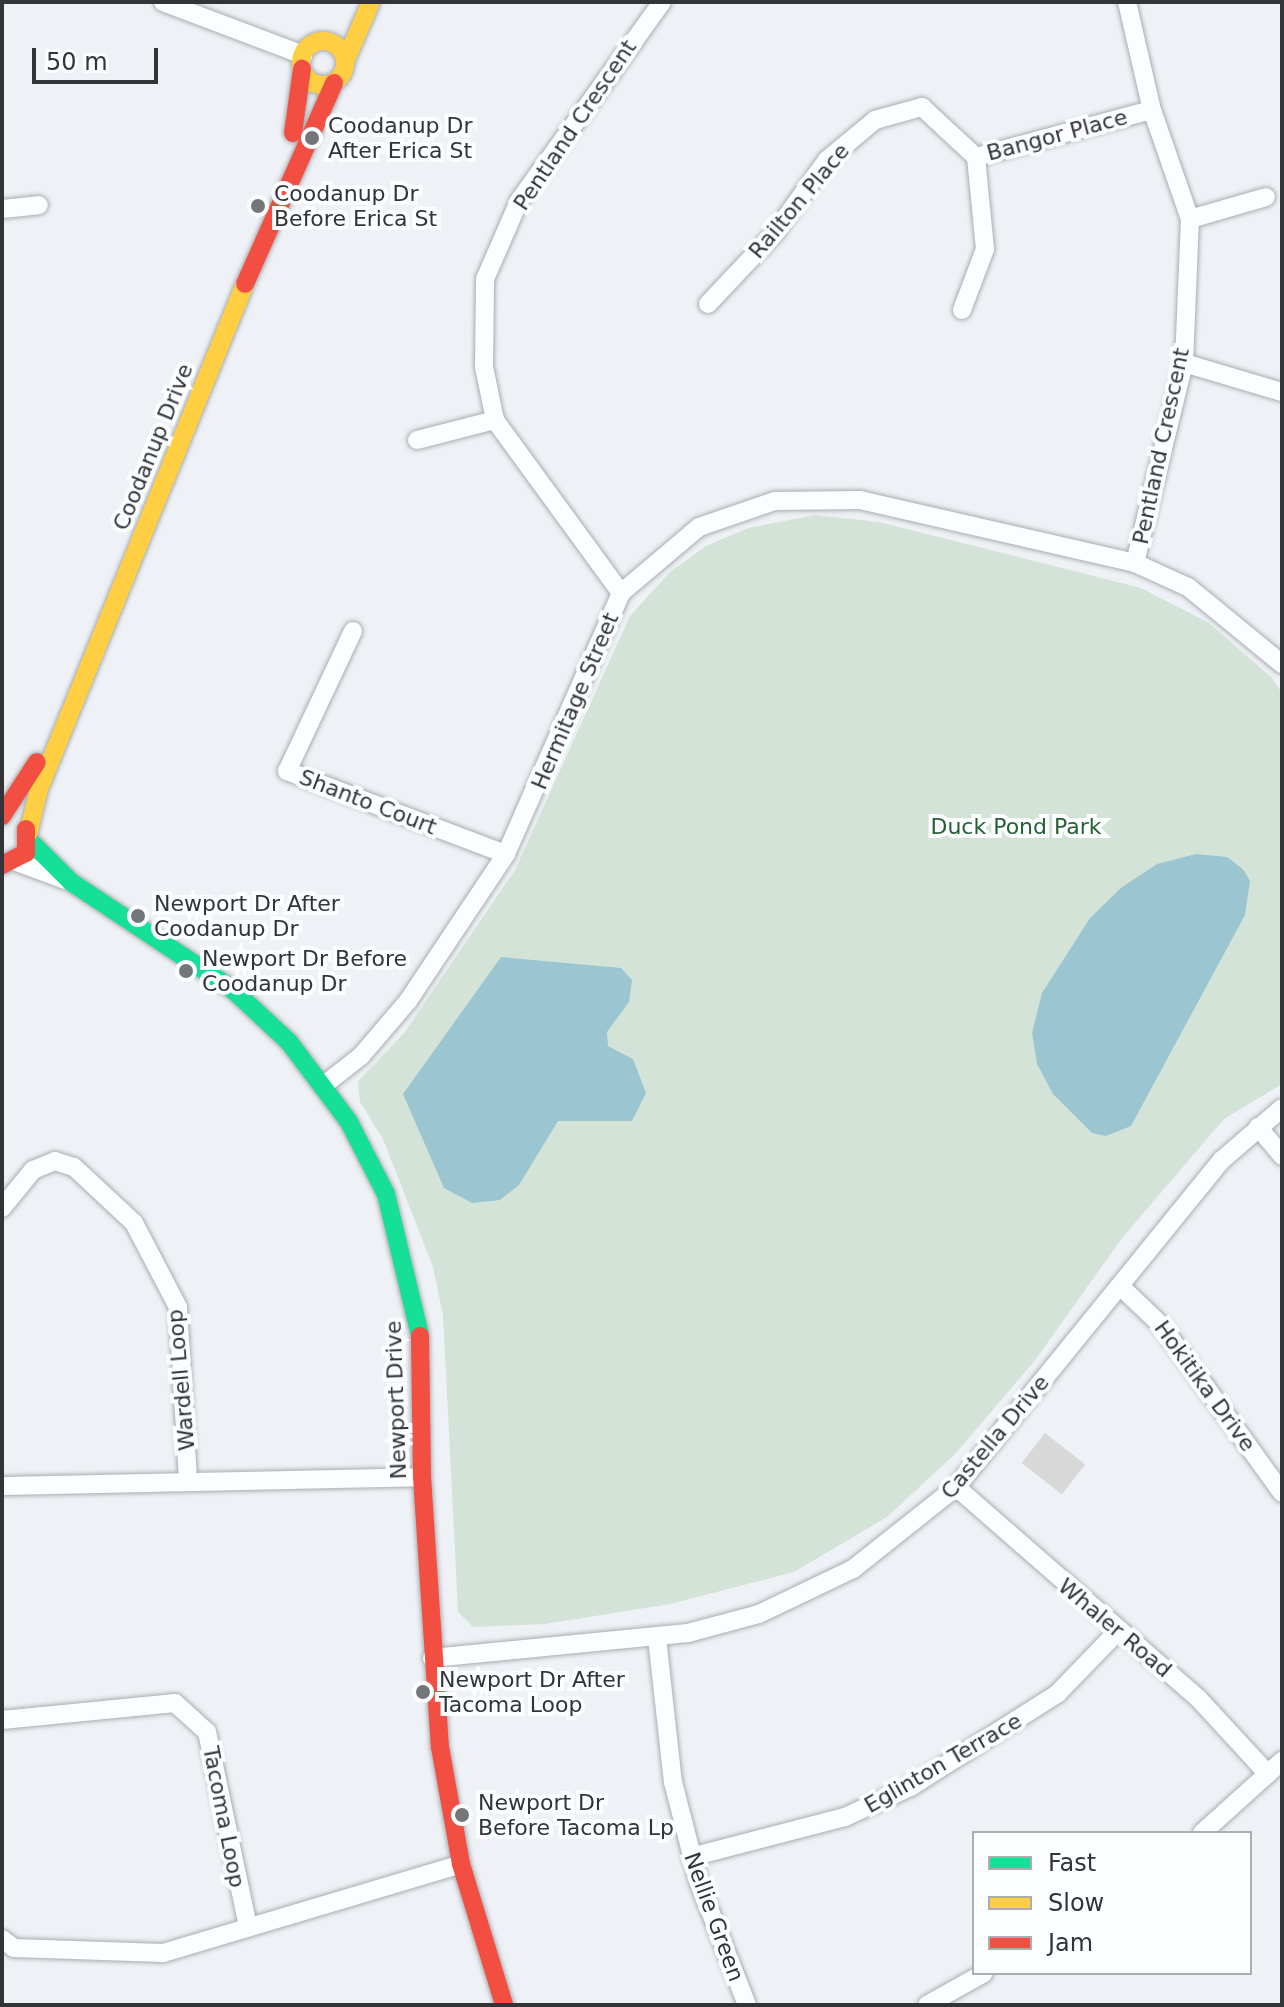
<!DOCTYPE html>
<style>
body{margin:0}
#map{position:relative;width:1284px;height:2007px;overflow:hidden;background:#eef1f5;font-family:"DejaVu Sans",sans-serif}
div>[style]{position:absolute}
.green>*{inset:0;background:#d4e3d8}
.water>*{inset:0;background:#9bc6d1}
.building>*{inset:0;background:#d8d8d8;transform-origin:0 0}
.roads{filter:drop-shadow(0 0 2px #aaadb0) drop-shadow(0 0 2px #aaadb0)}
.street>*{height:18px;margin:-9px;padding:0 9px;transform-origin:9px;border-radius:9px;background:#fcfdfe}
.fast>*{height:18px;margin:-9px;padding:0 9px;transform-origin:9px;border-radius:9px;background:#16e098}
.slow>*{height:18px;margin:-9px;padding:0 9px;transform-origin:9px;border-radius:9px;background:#ffcf43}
.slow>.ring{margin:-9px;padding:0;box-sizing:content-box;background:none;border:18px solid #ffcf43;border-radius:50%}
.jam>*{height:18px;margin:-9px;padding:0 9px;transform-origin:9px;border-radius:9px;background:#f24e42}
.dots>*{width:22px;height:22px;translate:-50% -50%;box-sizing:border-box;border:4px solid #fcfdff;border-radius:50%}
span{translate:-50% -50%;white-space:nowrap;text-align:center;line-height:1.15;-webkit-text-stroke:8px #fcfdff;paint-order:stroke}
.poi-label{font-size:22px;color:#323437}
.left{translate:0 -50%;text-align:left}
.street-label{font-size:22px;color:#323437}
.park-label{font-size:22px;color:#266134}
.frame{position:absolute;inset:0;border:4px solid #323437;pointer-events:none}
.legend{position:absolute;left:972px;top:1831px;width:280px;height:144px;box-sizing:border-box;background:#fcfdff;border:2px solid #abadaf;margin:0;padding:10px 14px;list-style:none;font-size:24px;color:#323437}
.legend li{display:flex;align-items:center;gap:16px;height:40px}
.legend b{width:40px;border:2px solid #abadaf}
.scale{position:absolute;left:32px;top:48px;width:126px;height:36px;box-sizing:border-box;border:4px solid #323437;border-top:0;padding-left:10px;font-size:24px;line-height:28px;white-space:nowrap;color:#323437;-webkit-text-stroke:6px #fcfdff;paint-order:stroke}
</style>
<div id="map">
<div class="green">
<i style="clip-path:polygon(815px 515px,879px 522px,1141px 588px,1209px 623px,1271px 677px,1282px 693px,1282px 1084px,1224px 1119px,1122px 1238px,1036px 1359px,956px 1453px,887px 1517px,794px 1572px,670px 1604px,545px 1624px,473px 1627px,458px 1612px,443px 1315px,433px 1267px,383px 1139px,360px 1102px,358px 1081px,404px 1033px,515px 870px,630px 616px,670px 572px,706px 546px,748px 528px)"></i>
</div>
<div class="water">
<i style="clip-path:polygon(1196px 854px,1227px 857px,1243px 869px,1250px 881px,1245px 915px,1131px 1126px,1106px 1136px,1092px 1133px,1053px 1094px,1037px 1064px,1032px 1033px,1042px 993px,1090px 918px,1122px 887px,1157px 864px)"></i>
<i style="clip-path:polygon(501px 957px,621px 968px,632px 980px,629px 1002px,607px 1032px,608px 1046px,633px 1059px,646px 1093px,632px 1121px,558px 1121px,519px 1185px,500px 1200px,472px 1203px,444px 1188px,403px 1094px)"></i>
</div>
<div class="building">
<i style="left:1045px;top:1433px;width:51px;height:38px;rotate:38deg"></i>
</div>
<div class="roads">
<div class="street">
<i style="left:163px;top:2px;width:150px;rotate:20.7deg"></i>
<i style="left:1127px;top:2px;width:111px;rotate:77deg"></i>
<i style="left:1152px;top:110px;width:115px;rotate:70.8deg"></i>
<i style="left:1190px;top:219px;width:144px;rotate:92.4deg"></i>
<i style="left:1184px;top:363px;width:206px;rotate:103.8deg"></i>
<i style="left:2px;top:209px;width:37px;rotate:-6deg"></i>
<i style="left:1190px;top:219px;width:79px;rotate:-16.1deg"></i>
<i style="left:708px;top:304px;width:96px;rotate:-46.7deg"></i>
<i style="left:774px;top:234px;width:91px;rotate:-54.4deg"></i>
<i style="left:827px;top:160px;width:62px;rotate:-39.8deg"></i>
<i style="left:875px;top:120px;width:49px;rotate:-15.5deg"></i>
<i style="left:922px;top:107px;width:74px;rotate:42.8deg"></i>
<i style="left:962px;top:310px;width:65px;rotate:-69.3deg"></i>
<i style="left:985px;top:249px;width:92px;rotate:-95.6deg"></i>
<i style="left:976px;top:157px;width:182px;rotate:-15deg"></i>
<i style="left:1184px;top:363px;width:102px;rotate:16.5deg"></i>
<i style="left:417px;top:440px;width:81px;rotate:-14.4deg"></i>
<i style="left:621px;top:593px;width:214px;rotate:-126.1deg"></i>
<i style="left:495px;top:420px;width:54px;rotate:-101.7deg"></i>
<i style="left:484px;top:367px;width:88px;rotate:-89.3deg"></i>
<i style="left:485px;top:279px;width:85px;rotate:-66.4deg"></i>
<i style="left:519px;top:201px;width:245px;rotate:-54.3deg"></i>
<i style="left:353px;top:631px;width:155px;rotate:115.2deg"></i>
<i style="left:287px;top:771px;width:234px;rotate:20.8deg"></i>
<i style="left:17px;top:862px;width:51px;rotate:20.6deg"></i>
<i style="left:324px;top:1085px;width:47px;rotate:-38.1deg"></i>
<i style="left:361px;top:1056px;width:72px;rotate:-49.5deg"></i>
<i style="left:408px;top:1001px;width:177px;rotate:-56.3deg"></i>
<i style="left:506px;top:854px;width:285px;rotate:-66.2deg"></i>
<i style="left:621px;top:593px;width:102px;rotate:-40.2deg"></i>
<i style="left:699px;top:527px;width:80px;rotate:-18.9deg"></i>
<i style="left:775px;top:501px;width:85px;rotate:-0.7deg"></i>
<i style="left:860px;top:500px;width:282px;rotate:12.9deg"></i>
<i style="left:1135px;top:563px;width:58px;rotate:24.4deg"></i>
<i style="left:1188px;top:587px;width:122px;rotate:39.3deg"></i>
<i style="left:1258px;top:1127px;width:38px;rotate:50deg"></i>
<i style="left:2px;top:1208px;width:49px;rotate:-50.8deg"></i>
<i style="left:33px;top:1170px;width:24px;rotate:-22deg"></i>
<i style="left:55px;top:1161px;width:20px;rotate:18deg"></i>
<i style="left:74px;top:1167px;width:82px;rotate:43deg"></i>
<i style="left:134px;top:1223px;width:95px;rotate:62.4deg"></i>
<i style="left:178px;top:1307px;width:175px;rotate:86.7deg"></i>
<i style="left:1120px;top:1286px;width:57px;rotate:43.6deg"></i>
<i style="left:1161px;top:1325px;width:207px;rotate:54.2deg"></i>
<i style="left:2px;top:1486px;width:420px;rotate:-1.2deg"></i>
<i style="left:956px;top:1487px;width:321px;rotate:41.1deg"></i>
<i style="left:1198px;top:1698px;width:103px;rotate:47.4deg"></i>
<i style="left:657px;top:1638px;width:145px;rotate:83.7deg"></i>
<i style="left:673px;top:1782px;width:104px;rotate:75.6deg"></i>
<i style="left:699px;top:1883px;width:131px;rotate:68.5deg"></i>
<i style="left:432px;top:1658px;width:257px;rotate:-5.6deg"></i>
<i style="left:688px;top:1633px;width:73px;rotate:-15deg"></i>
<i style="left:759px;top:1614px;width:104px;rotate:-25.6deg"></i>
<i style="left:853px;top:1569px;width:132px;rotate:-38.5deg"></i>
<i style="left:956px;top:1487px;width:422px;rotate:-50.9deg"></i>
<i style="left:1222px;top:1160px;width:79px;rotate:-40.9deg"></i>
<i style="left:2px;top:1720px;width:174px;rotate:-5.6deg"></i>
<i style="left:175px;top:1703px;width:43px;rotate:42.2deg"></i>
<i style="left:207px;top:1732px;width:198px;rotate:78.1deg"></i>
<i style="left:1202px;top:1833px;width:108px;rotate:-42deg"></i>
<i style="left:691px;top:1857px;width:159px;rotate:-14.6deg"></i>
<i style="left:845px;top:1817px;width:74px;rotate:-24.8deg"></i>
<i style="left:912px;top:1786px;width:172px;rotate:-32.4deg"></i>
<i style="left:1057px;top:1694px;width:89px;rotate:-45.9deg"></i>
<i style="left:2px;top:1939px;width:15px;rotate:37deg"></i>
<i style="left:14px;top:1948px;width:149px;rotate:1.9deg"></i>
<i style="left:163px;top:1953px;width:311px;rotate:-16.6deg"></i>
<i style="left:927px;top:2005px;width:65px;rotate:-29.3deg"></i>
</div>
<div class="fast">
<i style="left:29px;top:840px;width:59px;rotate:45deg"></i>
<i style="left:71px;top:882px;width:193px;rotate:33.6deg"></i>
<i style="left:232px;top:989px;width:78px;rotate:42.9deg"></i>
<i style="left:289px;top:1042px;width:100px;rotate:53.1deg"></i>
<i style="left:349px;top:1122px;width:81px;rotate:62.8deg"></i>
<i style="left:386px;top:1194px;width:146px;rotate:76.5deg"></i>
</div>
<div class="slow">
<i class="ring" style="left:301px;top:41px;width:26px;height:26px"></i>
<i style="left:345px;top:62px;width:65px;rotate:-66.6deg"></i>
<i style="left:28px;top:834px;width:46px;rotate:-76.3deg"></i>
<i style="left:39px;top:789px;width:545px;rotate:-67.81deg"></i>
</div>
<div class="jam">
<i style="left:293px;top:133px;width:65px;rotate:-82deg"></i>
<i style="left:245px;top:284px;width:220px;rotate:-66.1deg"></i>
<i style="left:2px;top:816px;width:64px;rotate:-57.1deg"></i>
<i style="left:2px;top:865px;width:27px;rotate:-27deg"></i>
<i style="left:26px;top:853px;width:24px;rotate:-90deg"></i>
<i style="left:420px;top:1336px;width:141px;rotate:89.2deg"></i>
<i style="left:422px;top:1477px;width:271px;rotate:86.2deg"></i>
<i style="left:440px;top:1747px;width:119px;rotate:79.8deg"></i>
<i style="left:461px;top:1864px;width:147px;rotate:73deg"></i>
</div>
</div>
<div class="dots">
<i style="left:312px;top:138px;background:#74767a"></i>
<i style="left:258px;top:206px;background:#74767a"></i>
<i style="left:138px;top:916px;background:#74767a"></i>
<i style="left:186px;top:971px;background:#74767a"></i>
<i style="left:423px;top:1692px;background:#74767a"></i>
<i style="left:462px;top:1815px;background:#74767a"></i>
</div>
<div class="poi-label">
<span class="left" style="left:328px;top:138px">Coodanup Dr<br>After Erica St</span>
<span class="left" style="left:274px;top:206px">Coodanup Dr<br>Before Erica St</span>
<span class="left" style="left:154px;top:916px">Newport Dr After<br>Coodanup Dr</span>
<span class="left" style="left:202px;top:971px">Newport Dr Before<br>Coodanup Dr</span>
<span class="left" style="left:439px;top:1692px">Newport Dr After<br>Tacoma Loop</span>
<span class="left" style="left:478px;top:1815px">Newport Dr<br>Before Tacoma Lp</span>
</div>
<div class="street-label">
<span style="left:575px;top:125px;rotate:-56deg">Pentland Crescent</span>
<span style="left:1057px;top:135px;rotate:-15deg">Bangor Place</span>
<span style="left:799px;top:201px;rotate:-50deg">Railton Place</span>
<span style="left:1161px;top:446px;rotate:-78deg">Pentland Crescent</span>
<span style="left:153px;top:447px;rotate:-68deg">Coodanup Drive</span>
<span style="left:575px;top:701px;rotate:-67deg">Hermitage Street</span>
<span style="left:368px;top:802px;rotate:21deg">Shanto Court</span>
<span style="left:181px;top:1380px;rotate:-95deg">Wardell Loop</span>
<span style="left:1205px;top:1386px;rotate:54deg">Hokitika Drive</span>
<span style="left:396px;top:1400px;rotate:-92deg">Newport Drive</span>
<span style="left:995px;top:1437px;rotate:-50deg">Castella Drive</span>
<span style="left:1115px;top:1628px;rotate:40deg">Whaler Road</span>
<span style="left:943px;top:1763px;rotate:-30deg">Eglinton Terrace</span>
<span style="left:224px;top:1817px;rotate:79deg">Tacoma Loop</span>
<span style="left:714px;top:1917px;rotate:70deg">Nellie Green</span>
</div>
<div class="park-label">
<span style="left:1016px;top:827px">Duck Pond Park</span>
</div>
<div class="frame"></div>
<ul class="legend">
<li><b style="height:10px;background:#16e098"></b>Fast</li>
<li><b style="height:10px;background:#ffcf43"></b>Slow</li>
<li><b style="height:10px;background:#f24e42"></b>Jam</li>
</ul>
<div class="scale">50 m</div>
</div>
